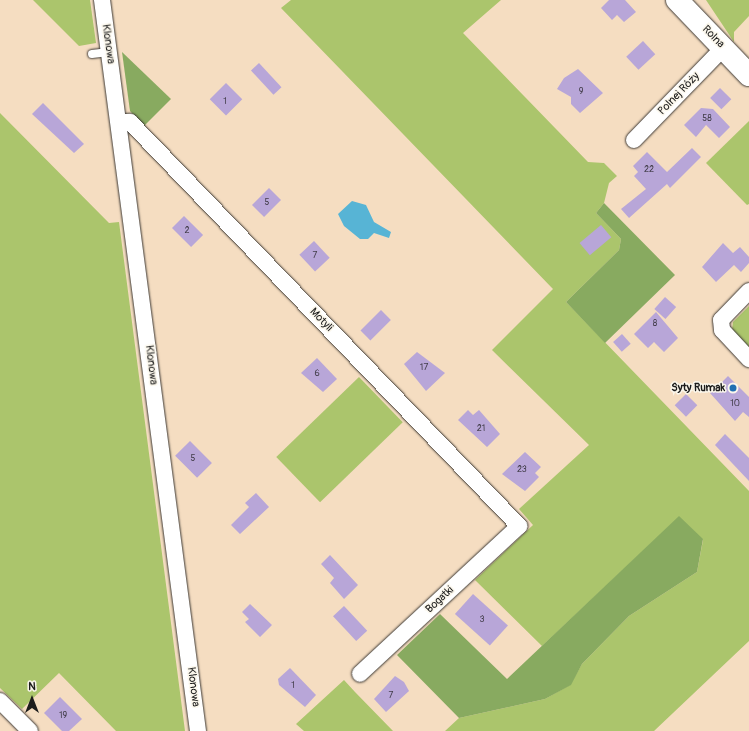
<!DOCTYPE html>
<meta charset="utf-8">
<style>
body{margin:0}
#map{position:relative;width:749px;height:731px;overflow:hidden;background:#f5ddc1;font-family:Pangolin,sans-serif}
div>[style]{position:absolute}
.green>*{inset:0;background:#abc56c;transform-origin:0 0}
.forest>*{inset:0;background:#88aa60}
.water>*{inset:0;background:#57b4d5}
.building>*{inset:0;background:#b8a6d8;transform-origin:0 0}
.roads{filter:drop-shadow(0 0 1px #3d3935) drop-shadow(0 0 1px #3d3935)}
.lane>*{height:8px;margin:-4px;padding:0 4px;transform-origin:4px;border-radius:4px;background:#fff}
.street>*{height:16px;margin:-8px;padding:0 8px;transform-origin:8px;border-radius:8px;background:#fff}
.secondary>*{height:22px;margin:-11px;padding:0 11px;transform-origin:11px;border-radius:11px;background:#fff}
.dots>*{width:11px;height:11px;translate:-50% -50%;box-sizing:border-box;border:2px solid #fbf7ec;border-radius:50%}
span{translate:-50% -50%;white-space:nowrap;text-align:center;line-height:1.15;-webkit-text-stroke:3px #fbf7ec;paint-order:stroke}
.number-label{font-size:9px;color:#433e4b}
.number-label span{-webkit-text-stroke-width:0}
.street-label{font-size:11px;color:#1c1c1c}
.poi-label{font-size:11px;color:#1c1c1c;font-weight:700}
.right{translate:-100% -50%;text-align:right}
.north{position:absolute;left:12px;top:679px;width:40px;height:40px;-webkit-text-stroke:3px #fbf7ec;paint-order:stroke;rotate:0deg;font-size:11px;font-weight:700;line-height:16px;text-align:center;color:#1c1c1c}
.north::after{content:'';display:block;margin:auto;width:14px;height:18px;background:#1c1c1c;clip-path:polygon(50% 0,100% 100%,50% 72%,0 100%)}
</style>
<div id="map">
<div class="green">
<i style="clip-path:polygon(33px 0,90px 0,96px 43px,79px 46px)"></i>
<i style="clip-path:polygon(291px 0,501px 0,463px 33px,588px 162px,604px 163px,617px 176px,609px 183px,604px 203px,596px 213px,621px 239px,619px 250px,566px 302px,749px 491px,749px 641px,654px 731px,445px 731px,459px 718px,545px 699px,570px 685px,582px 664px,629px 616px,697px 572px,703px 540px,679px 517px,542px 646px,475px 580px,533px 525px,519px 509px,589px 445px,492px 350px,553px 289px,281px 8px)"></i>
<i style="clip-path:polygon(706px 0,749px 0,749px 16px,734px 32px,734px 42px)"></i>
<i style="clip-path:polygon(0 113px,109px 223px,119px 222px,185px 731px,116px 731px,59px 673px,22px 709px,0 688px)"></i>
<i style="clip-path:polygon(749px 121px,749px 204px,747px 205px,706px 163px)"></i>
<i style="clip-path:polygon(749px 306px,749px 350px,732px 331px,733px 322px)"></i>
<i style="left:359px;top:377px;width:63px;height:115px;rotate:46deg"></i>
<i style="clip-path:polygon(344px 680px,355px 692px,393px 731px,304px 731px,296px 724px)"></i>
</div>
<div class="forest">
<i style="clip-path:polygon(122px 52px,171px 99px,144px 126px,130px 111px)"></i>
<i style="clip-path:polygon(604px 203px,675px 275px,605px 343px,566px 302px,619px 250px,621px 239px,596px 213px)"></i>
<i style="clip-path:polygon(679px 516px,703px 539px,697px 572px,629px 616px,582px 664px,571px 685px,545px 699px,459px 718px,397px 655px,440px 614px,507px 679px)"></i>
</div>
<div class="water">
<i style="clip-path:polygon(352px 201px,366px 205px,374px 222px,391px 232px,389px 238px,374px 233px,368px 239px,360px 239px,344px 226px,338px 214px)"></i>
</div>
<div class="building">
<i style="clip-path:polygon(609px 0,625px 0,636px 12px,624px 22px,617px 15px,612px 20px,601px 8px)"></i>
<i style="left:643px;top:41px;width:18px;height:23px;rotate:47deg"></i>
<i style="left:259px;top:63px;width:33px;height:11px;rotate:47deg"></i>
<i style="clip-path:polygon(578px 69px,603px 93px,580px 113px,571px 104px,571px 97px,557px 89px,564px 78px)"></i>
<i style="left:226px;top:83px;width:23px;height:23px;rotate:45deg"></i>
<i style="left:720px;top:88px;width:16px;height:14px;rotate:45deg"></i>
<i style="clip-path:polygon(43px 103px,84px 144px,74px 153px,32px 114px)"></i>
<i style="clip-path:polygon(701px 108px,713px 109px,730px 127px,719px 138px,706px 125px,696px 137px,684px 125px)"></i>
<i style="clip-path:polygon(692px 148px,701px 157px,670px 188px,667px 184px,629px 218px,621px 209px,646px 189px,634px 176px,638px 172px,633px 166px,647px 152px,667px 172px)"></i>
<i style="left:269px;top:188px;width:17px;height:24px;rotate:45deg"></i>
<i style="left:184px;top:216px;width:27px;height:17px;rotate:45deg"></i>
<i style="left:601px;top:225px;width:16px;height:28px;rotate:50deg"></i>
<i style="left:314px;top:241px;width:23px;height:20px;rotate:47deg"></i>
<i style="clip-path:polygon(723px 243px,733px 253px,740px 247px,749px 257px,749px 263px,741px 272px,734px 265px,716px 282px,702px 267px)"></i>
<i style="left:665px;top:297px;width:15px;height:16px;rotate:42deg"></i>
<i style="left:381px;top:310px;width:14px;height:29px;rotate:45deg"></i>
<i style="clip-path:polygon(656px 312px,678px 338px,664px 352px,654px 342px,648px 348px,634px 334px)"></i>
<i style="left:622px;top:334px;width:13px;height:12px;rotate:48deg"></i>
<i style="clip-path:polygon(417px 352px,445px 373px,426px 391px,404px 364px)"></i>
<i style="clip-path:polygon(317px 358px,337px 379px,323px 392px,301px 373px)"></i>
<i style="clip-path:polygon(728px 376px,749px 397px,749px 417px,743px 412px,735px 421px,710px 393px,712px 386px,718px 386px)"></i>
<i style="left:686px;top:394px;width:16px;height:16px;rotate:45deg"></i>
<i style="clip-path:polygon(468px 410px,473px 415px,479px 410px,500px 434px,487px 447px,458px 420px)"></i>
<i style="clip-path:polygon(725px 434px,749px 458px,749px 481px,715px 445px)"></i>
<i style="left:190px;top:441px;width:31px;height:21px;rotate:45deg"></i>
<i style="clip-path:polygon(525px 452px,541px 467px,535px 473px,539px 477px,525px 491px,502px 474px)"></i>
<i style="clip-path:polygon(256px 493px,269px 507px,240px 534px,231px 525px,249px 507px,245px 503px)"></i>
<i style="clip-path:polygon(330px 555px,358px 585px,344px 599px,330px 583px,334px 578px,321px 564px)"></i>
<i style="left:473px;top:594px;width:47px;height:27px;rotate:42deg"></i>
<i style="clip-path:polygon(250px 604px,272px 625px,260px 637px,245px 622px,249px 619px,242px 612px)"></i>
<i style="left:344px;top:606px;width:34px;height:15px;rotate:47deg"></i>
<i style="clip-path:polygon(290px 668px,316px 695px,305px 707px,279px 685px,278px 679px)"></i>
<i style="clip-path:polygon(395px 676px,404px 682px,409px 691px,386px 712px,374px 699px)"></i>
<i style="clip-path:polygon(60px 697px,82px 719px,69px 731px,62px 731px,44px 713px)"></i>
</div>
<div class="roads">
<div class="lane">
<i style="left:92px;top:54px;width:17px;rotate:-7deg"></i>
</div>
<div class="street">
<i style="left:102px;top:0;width:737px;rotate:82.52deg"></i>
<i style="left:119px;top:122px;width:11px"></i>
<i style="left:130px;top:122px;width:561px;rotate:46.08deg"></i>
<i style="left:519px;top:526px;width:217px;rotate:137.1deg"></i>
<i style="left:634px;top:140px;width:128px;rotate:-45.9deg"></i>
<i style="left:749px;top:291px;width:40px;rotate:134deg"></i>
<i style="left:721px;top:320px;width:10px;rotate:84deg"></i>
<i style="left:722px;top:330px;width:40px;rotate:47deg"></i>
<i style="left:0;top:701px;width:42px;rotate:45deg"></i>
</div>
<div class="secondary">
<i style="left:677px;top:0;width:104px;rotate:46.2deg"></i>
</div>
</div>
<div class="dots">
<i style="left:733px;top:388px;background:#1f6fb2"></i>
</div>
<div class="number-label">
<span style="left:581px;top:92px">9</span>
<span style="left:225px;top:102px">1</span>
<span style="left:707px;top:119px">58</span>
<span style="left:649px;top:170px">22</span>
<span style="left:267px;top:203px">5</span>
<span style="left:187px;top:231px">2</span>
<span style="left:315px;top:256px">7</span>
<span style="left:655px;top:324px">8</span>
<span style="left:424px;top:368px">17</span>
<span style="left:317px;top:374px">6</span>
<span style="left:735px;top:404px">10</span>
<span style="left:481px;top:429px">21</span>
<span style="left:193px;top:459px">5</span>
<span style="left:522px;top:470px">23</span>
<span style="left:482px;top:620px">3</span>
<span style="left:293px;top:686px">1</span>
<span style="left:391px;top:696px">7</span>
<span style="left:63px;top:716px">19</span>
</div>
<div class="street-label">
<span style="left:713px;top:37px;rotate:46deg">Rolna</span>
<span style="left:108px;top:44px;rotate:82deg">Klonowa</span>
<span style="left:679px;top:94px;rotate:-46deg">Polnej Róży</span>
<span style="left:321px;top:320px;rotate:46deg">Motyli</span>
<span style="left:151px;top:365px;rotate:83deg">Klonowa</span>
<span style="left:440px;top:600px;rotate:-43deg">Bogatki</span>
<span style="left:193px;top:687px;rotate:83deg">Klonowa</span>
</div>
<div class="poi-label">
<span class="right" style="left:725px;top:388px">Syty Rumak</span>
</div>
<div class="north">N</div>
</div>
